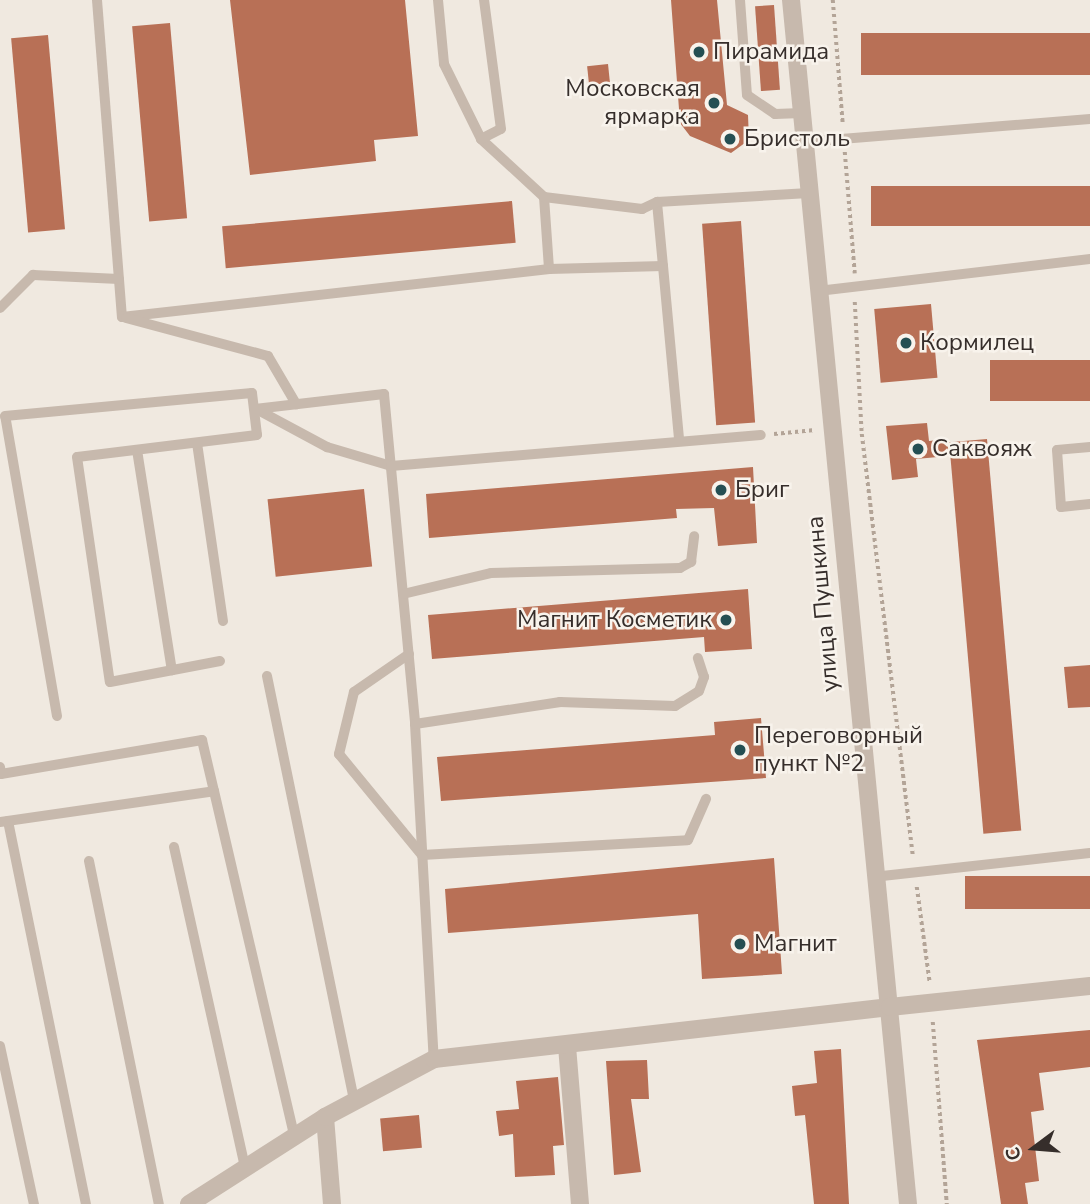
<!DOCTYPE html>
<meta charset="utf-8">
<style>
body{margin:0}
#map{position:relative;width:1090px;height:1204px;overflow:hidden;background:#f0e9e0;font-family:"Nunito Sans",sans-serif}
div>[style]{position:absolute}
.building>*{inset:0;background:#b87056;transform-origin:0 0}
.path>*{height:3.5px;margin-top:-1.75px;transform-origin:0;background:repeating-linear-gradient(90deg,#b3a497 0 3.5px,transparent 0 7px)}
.service>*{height:10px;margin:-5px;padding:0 5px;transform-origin:5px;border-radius:5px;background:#c7b9ad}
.minor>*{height:18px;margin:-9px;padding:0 9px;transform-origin:9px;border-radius:9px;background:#c7b9ad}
.tertiary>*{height:18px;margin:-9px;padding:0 9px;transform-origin:9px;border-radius:9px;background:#c7b9ad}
.dots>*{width:19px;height:19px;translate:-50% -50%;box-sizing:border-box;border:4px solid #f8f3ec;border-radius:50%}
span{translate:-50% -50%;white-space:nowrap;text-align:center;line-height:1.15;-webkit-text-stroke:5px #f8f3ec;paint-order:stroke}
.poi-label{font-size:24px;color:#362e2b}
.left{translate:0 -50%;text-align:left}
.right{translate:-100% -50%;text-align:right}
.street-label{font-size:24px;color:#362e2b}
.north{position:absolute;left:999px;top:1113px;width:70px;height:70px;-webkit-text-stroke:5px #f8f3ec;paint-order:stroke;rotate:254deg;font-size:19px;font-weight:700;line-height:28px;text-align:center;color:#362e2b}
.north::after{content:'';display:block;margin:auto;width:24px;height:32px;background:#362e2b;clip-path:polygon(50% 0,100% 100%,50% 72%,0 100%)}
</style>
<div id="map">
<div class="building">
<i style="clip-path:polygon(230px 0,405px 0,418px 136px,374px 140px,376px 161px,250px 175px)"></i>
<i style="clip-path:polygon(671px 0,717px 0,727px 105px,748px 115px,749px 140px,731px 153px,690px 136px,680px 123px)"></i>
<i style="left:774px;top:5px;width:85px;height:19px;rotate:86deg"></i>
<i style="left:170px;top:23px;width:196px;height:38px;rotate:85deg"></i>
<i style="left:1090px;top:33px;width:42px;height:229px;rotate:90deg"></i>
<i style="left:48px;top:35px;width:195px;height:37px;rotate:85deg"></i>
<i style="left:608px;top:64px;width:19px;height:21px;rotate:84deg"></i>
<i style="left:1090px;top:186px;width:40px;height:219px;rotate:90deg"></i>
<i style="left:512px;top:201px;width:42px;height:291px;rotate:85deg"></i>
<i style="left:741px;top:221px;width:202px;height:39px;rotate:86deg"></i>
<i style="left:931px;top:304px;width:74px;height:57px;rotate:85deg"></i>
<i style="left:1090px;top:360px;width:41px;height:100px;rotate:90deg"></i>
<i style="clip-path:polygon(927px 423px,929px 441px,947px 439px,949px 456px,916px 459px,918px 477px,892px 480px,886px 426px)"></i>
<i style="left:987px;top:439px;width:393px;height:38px;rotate:85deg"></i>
<i style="clip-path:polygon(753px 467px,757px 543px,718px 546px,714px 508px,676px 509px,677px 518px,429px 538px,426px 494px)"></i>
<i style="left:364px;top:489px;width:78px;height:97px;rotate:84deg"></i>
<i style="clip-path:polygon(748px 589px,752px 649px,705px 652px,704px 637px,432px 659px,428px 615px)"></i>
<i style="clip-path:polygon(1090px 665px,1090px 707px,1068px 708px,1064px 667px)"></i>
<i style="clip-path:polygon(761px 718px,766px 778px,441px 801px,437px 757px,715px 735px,714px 722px)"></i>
<i style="clip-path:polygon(774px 858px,782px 974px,702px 979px,698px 914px,448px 933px,445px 889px)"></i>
<i style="left:1090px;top:876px;width:33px;height:125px;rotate:90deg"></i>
<i style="clip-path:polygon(1090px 1030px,1090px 1067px,1039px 1073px,1044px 1110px,1031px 1112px,1039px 1181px,1025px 1183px,1028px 1204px,1001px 1204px,977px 1040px)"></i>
<i style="clip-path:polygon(841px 1049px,849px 1204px,814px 1204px,805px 1115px,795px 1116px,792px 1086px,817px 1083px,814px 1051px)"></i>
<i style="clip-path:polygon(647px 1060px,649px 1099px,631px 1099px,641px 1172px,614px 1175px,606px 1061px)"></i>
<i style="clip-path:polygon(558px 1077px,564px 1145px,553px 1146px,555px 1175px,515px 1177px,513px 1134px,499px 1136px,496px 1111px,519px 1109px,516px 1081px)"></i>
<i style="left:419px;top:1115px;width:33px;height:39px;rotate:85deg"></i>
</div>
<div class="path">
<i style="left:833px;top:0;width:124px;rotate:85.4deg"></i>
<i style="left:845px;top:152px;width:122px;rotate:85.3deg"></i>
<i style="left:855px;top:302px;width:132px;rotate:87deg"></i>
<i style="left:862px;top:434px;width:427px;rotate:83.1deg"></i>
<i style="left:774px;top:434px;width:41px;rotate:-5.6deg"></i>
<i style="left:917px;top:887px;width:97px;rotate:82.3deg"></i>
<i style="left:933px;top:1022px;width:183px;rotate:85.6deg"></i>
</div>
<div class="service">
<i style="left:97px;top:0;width:318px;rotate:85.5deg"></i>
<i style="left:122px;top:317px;width:430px;rotate:-6.4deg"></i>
<i style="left:549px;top:269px;width:114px;rotate:-1.5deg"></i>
<i style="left:663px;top:266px;width:64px;rotate:-95.4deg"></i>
<i style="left:657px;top:202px;width:152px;rotate:-3.4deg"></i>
<i style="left:438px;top:0;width:64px;rotate:84.6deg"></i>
<i style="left:444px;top:64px;width:84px;rotate:63.7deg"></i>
<i style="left:481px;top:139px;width:86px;rotate:42.6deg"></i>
<i style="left:544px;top:197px;width:72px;rotate:86deg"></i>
<i style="left:740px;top:0;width:95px;rotate:85.8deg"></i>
<i style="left:747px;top:95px;width:34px;rotate:34deg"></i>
<i style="left:775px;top:114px;width:27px;rotate:-2deg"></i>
<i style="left:481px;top:139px;width:22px;rotate:-27deg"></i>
<i style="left:501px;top:129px;width:130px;rotate:-97.5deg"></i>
<i style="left:804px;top:142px;width:287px;rotate:-4.6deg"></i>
<i style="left:544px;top:197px;width:99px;rotate:7deg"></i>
<i style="left:642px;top:209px;width:17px;rotate:-25deg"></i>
<i style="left:663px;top:266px;width:173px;rotate:84.7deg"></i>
<i style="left:818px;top:291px;width:274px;rotate:-6.7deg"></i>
<i style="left:0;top:308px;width:47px;rotate:-45deg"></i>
<i style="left:33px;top:275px;width:86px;rotate:2.7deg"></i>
<i style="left:126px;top:318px;width:147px;rotate:15deg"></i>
<i style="left:268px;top:356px;width:56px;rotate:59.7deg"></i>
<i style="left:255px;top:409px;width:130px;rotate:-6.6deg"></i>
<i style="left:384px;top:394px;width:331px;rotate:84.6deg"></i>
<i style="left:415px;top:724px;width:336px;rotate:86.8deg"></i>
<i style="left:256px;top:409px;width:81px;rotate:28.2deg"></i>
<i style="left:327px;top:447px;width:67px;rotate:16.5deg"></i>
<i style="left:391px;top:466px;width:371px;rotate:-4.8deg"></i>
<i style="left:197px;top:443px;width:180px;rotate:81.7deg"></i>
<i style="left:1090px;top:447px;width:33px;rotate:175deg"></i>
<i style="left:1057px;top:450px;width:57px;rotate:86deg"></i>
<i style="left:1061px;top:507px;width:29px;rotate:-6deg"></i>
<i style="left:137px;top:450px;width:223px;rotate:81deg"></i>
<i style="left:403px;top:594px;width:90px;rotate:-13.4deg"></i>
<i style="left:491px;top:573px;width:189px;rotate:-1.5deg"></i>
<i style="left:680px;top:568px;width:13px;rotate:-29deg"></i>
<i style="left:691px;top:562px;width:26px;rotate:-83deg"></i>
<i style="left:409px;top:654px;width:67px;rotate:145.4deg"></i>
<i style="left:354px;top:692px;width:64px;rotate:103.6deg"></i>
<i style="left:339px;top:754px;width:131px;rotate:50.6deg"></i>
<i style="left:422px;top:855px;width:266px;rotate:-3.2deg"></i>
<i style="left:688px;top:840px;width:45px;rotate:-66.3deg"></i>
<i style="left:267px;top:676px;width:434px;rotate:78.4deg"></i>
<i style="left:57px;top:716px;width:304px;rotate:-99.8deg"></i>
<i style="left:5px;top:416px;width:248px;rotate:-5.3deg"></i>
<i style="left:252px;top:393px;width:42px;rotate:83.2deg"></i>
<i style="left:257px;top:435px;width:181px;rotate:173deg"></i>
<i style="left:77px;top:457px;width:227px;rotate:81.7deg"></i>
<i style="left:110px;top:682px;width:112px;rotate:-10.8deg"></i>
<i style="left:415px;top:724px;width:147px;rotate:-8.6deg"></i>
<i style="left:560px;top:702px;width:115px;rotate:2deg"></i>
<i style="left:675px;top:706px;width:28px;rotate:-32deg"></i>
<i style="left:699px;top:691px;width:15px;rotate:-70deg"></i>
<i style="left:704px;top:677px;width:20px;rotate:-108deg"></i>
<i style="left:0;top:767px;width:7px;rotate:82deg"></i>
<i style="left:1px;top:774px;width:204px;rotate:-9.6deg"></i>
<i style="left:202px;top:740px;width:52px;rotate:76.8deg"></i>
<i style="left:8px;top:821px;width:391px;rotate:78.5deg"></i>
<i style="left:0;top:822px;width:216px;rotate:-8.2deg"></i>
<i style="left:214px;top:791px;width:357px;rotate:76.9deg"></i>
<i style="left:174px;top:847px;width:329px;rotate:77.5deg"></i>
<i style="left:89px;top:861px;width:350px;rotate:78.5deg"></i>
<i style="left:873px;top:877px;width:218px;rotate:-6.3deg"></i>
<i style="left:0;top:1046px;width:162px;rotate:77.9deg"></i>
</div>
<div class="minor">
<i style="left:567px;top:1046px;width:159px;rotate:85.3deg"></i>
<i style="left:325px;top:1117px;width:87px;rotate:85.4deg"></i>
<i style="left:189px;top:1204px;width:161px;rotate:-32.6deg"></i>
<i style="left:325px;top:1117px;width:123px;rotate:-28deg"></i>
<i style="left:434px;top:1059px;width:459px;rotate:-6.5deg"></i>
</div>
<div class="tertiary">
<i style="left:791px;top:0;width:1210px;rotate:84.45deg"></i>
<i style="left:890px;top:1007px;width:201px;rotate:-6deg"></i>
</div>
<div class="dots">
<i style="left:699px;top:52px;background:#254f53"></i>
<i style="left:714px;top:103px;background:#254f53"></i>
<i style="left:730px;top:139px;background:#254f53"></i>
<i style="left:906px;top:343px;background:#254f53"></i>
<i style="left:918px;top:449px;background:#254f53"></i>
<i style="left:721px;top:490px;background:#254f53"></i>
<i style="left:726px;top:620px;background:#254f53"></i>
<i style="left:740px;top:750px;background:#254f53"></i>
<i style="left:740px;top:944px;background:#254f53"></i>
</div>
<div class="poi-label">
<span class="left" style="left:713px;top:52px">Пирамида</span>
<span class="right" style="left:700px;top:103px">Московская<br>ярмарка</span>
<span class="left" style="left:744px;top:139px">Бристоль</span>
<span class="left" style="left:920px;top:343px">Кормилец</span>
<span class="left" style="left:932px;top:449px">Саквояж</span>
<span class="left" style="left:735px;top:490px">Бриг</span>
<span class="right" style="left:712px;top:620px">Магнит Косметик</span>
<span class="left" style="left:754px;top:750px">Переговорный<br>пункт №2</span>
<span class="left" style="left:754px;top:944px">Магнит</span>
</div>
<div class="street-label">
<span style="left:823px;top:604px;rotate:-95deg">улица Пушкина</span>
</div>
<div class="north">С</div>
</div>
